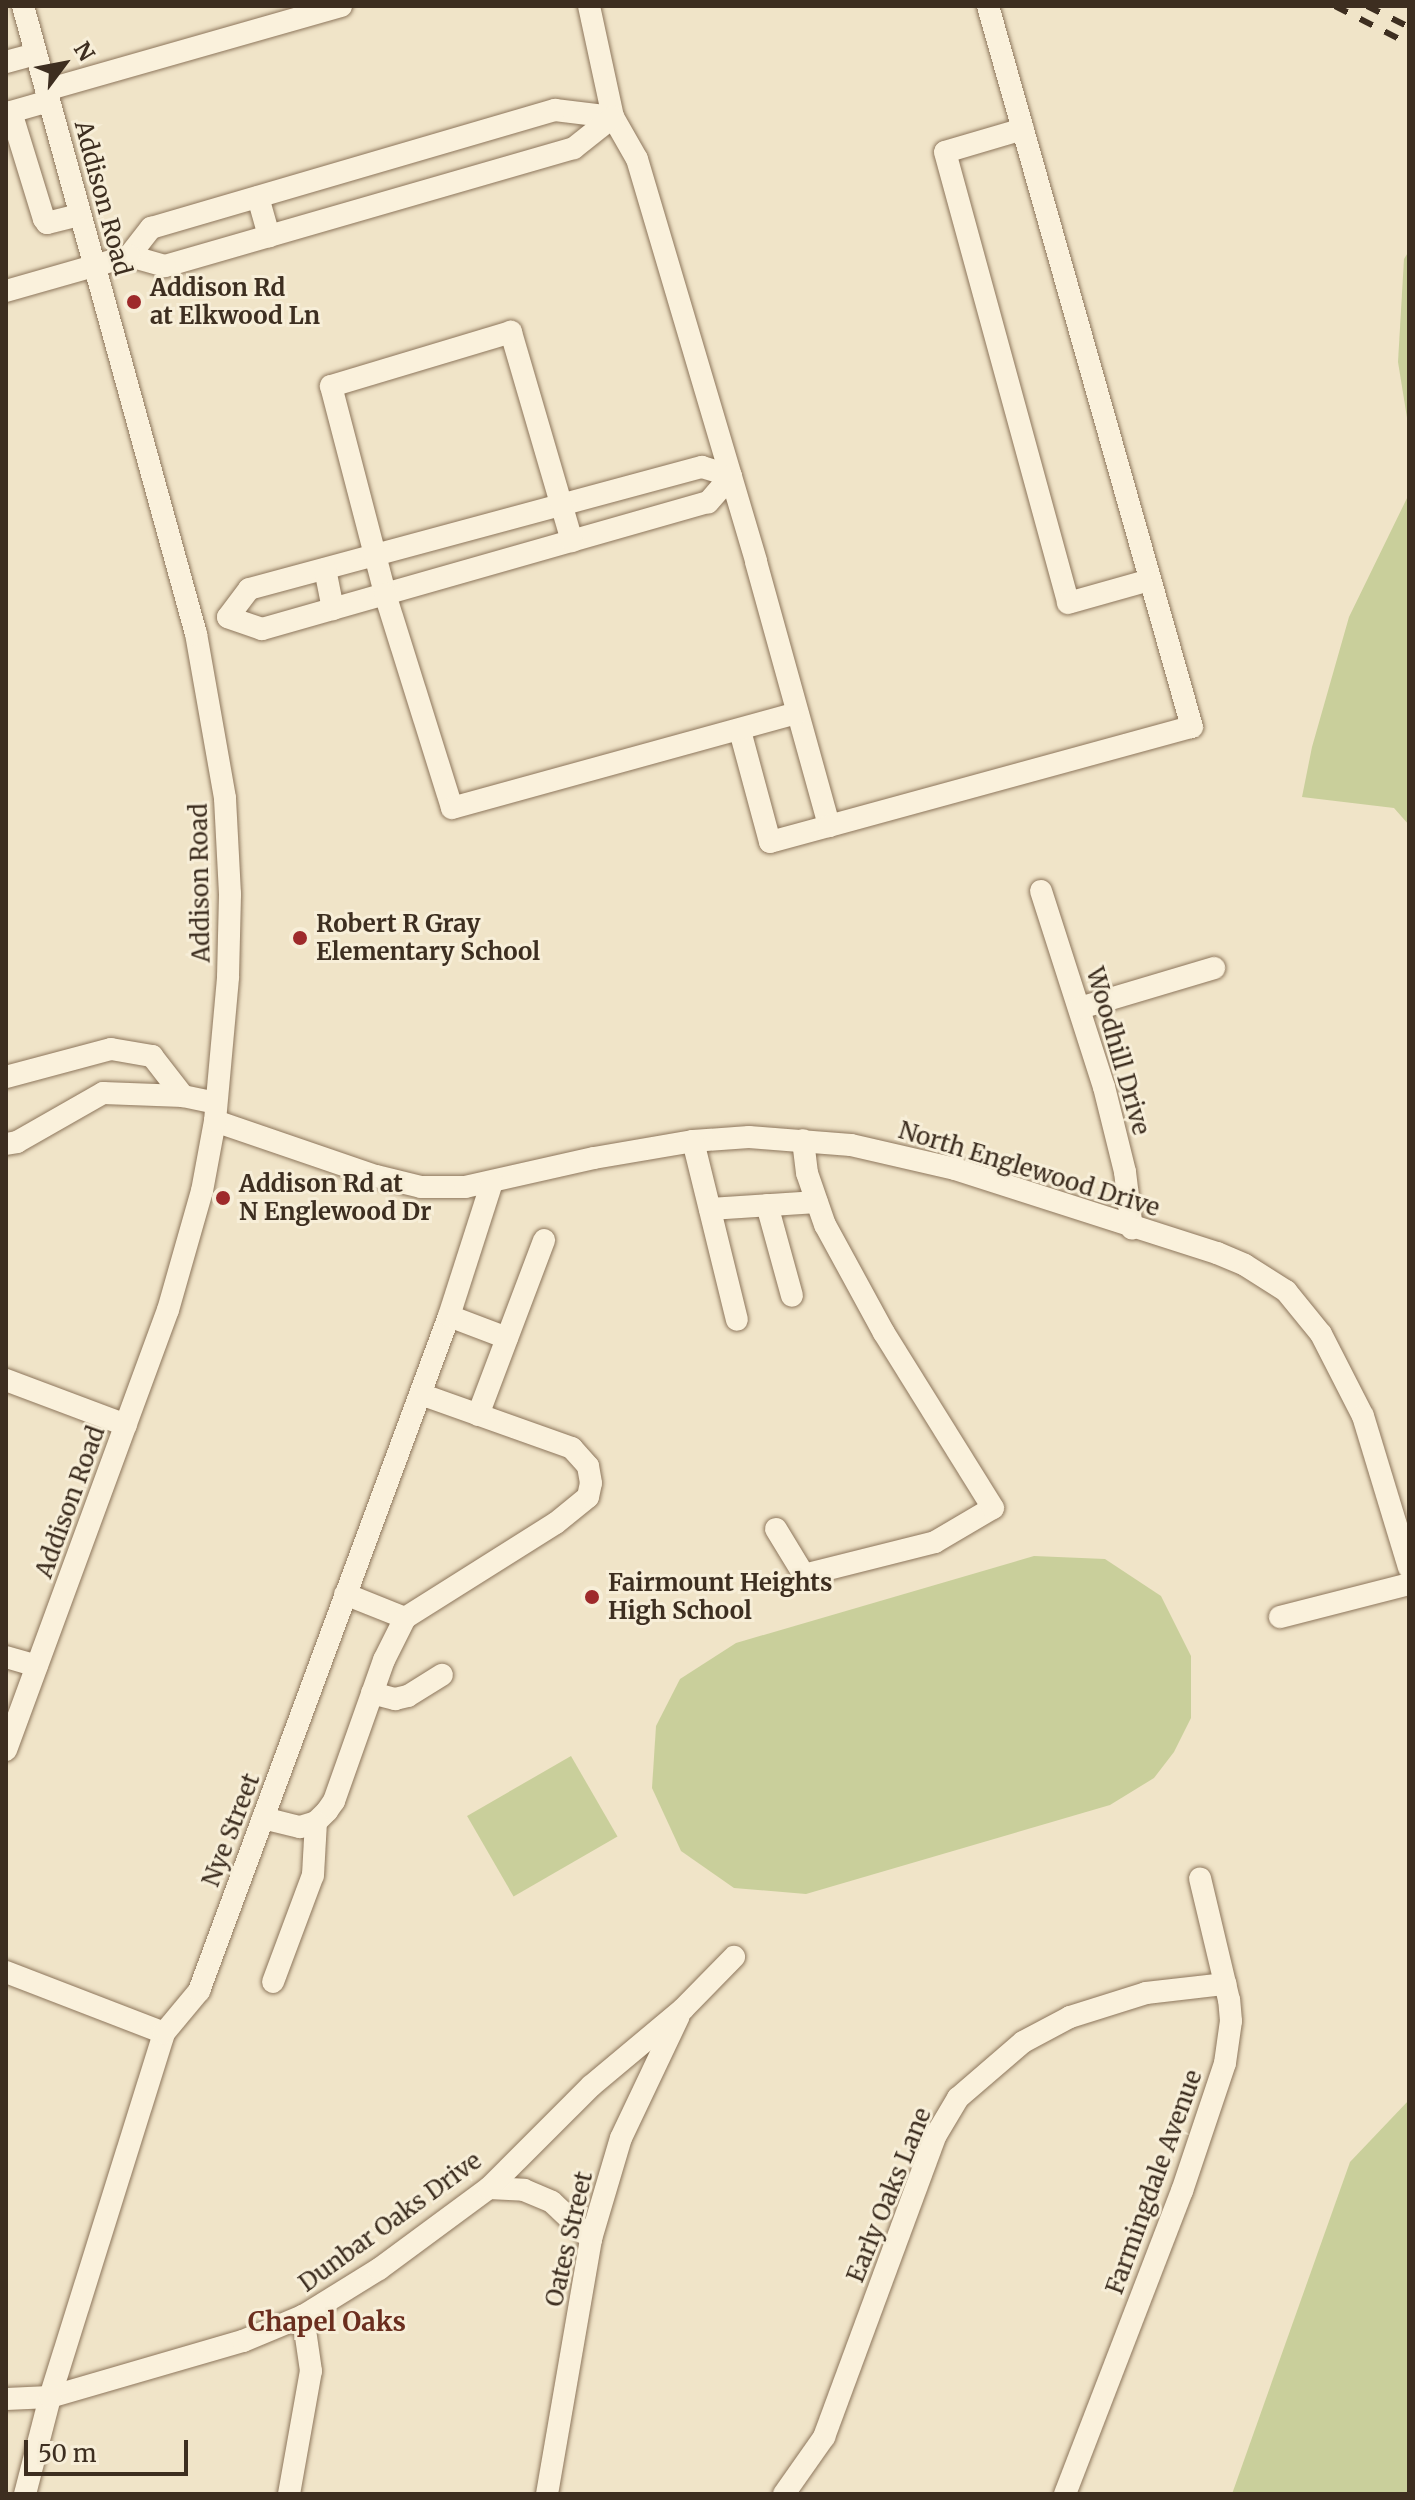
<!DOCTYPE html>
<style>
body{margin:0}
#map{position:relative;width:1415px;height:2500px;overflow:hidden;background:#f0e4c8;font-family:Merriweather,serif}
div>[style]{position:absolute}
.green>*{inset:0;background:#c9cf9b;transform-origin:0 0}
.roads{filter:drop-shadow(0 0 2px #8d765c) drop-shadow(0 0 2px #8d765c)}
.minor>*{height:22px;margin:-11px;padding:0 11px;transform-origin:11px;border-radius:11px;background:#faf1dc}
.rail>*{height:6px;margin-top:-3px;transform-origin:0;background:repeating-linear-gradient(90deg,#3d2e20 0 14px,transparent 0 28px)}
.dots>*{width:22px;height:22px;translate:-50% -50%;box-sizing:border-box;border:4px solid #f7eed8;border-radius:50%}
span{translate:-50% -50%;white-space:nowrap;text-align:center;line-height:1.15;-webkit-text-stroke:6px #f7eed8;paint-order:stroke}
.street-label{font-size:24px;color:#3d2e20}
.poi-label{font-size:24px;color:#3d2e20;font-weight:700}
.left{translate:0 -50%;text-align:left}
.neighbourhood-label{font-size:26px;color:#6b2e1e;font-weight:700}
.frame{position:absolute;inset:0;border:8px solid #3d2e20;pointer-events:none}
.north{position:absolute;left:24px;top:24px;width:80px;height:80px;-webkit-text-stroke:6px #f7eed8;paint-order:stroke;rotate:58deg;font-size:22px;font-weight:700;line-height:32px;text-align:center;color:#3d2e20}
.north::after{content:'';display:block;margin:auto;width:28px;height:36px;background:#3d2e20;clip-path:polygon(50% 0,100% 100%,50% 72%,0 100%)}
.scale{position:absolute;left:24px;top:2440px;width:164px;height:36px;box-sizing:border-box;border:4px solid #3d2e20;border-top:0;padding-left:10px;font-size:24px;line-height:28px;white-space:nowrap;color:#3d2e20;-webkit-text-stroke:6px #f7eed8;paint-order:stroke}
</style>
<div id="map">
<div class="green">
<i style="clip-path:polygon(1409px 251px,1409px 430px,1398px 362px,1404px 259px)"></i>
<i style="clip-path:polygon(1409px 494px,1409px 825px,1394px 808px,1302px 797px,1312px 747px,1349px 617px)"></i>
<i style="clip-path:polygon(1034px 1556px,1105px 1559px,1161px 1596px,1191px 1656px,1191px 1718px,1174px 1752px,1154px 1778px,1110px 1805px,806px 1894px,734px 1888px,681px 1851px,652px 1788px,656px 1726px,680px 1679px,736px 1643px)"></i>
<i style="left:571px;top:1756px;width:93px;height:120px;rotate:60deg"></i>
<i style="clip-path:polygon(1409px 2100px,1409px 2494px,1232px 2494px,1350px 2162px)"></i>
</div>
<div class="roads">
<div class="minor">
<i style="left:589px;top:6px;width:114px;rotate:77.8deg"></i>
<i style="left:613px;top:117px;width:48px;rotate:60.3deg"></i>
<i style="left:637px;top:159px;width:420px;rotate:73.5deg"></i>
<i style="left:756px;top:562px;width:274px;rotate:74.5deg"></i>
<i style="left:829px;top:826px;width:61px;rotate:164.8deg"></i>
<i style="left:770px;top:842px;width:115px;rotate:-105.1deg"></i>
<i style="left:6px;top:62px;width:31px;rotate:-15deg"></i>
<i style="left:46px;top:90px;width:307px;rotate:-15.9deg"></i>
<i style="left:49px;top:101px;width:40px;rotate:164deg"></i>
<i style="left:11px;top:112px;width:112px;rotate:72.9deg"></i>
<i style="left:44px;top:219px;width:5px;rotate:53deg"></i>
<i style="left:47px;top:223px;width:34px;rotate:-14deg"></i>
<i style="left:555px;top:110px;width:58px;rotate:6.9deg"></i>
<i style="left:613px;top:117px;width:50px;rotate:141.5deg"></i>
<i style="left:574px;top:148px;width:426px;rotate:163.9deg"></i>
<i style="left:165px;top:266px;width:37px;rotate:-164deg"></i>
<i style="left:129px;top:256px;width:36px;rotate:-52deg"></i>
<i style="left:151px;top:228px;width:421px;rotate:-16.3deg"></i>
<i style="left:1023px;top:129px;width:81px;rotate:163.6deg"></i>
<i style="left:945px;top:152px;width:467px;rotate:74.7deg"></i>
<i style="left:1068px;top:603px;width:85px;rotate:-15.7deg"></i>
<i style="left:258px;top:197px;width:41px;rotate:74.2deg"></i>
<i style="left:6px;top:291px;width:128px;rotate:-15.9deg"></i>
<i style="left:702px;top:467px;width:30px;rotate:17deg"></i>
<i style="left:731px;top:476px;width:35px;rotate:131deg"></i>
<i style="left:708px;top:502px;width:464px;rotate:164.1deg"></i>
<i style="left:262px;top:629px;width:36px;rotate:-161deg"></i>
<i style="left:228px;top:617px;width:35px;rotate:-53deg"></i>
<i style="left:249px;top:589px;width:469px;rotate:-15.1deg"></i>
<i style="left:572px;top:541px;width:218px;rotate:-106.3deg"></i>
<i style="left:511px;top:332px;width:188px;rotate:163.3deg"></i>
<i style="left:331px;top:386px;width:215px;rotate:75.4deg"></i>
<i style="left:385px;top:594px;width:224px;rotate:72.6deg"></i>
<i style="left:452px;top:808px;width:358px;rotate:-15.4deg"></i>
<i style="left:325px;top:569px;width:41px;rotate:78.7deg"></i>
<i style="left:829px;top:826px;width:376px;rotate:-15.3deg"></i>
<i style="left:1192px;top:727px;width:749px;rotate:-105.8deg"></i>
<i style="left:1041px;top:891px;width:206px;rotate:72.2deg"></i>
<i style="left:1104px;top:1087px;width:88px;rotate:76.1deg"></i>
<i style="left:1125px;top:1172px;width:57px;rotate:83deg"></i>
<i style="left:1080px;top:1008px;width:140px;rotate:-16.6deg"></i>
<i style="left:6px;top:1077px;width:109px;rotate:-14.9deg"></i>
<i style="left:111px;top:1049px;width:42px;rotate:9.7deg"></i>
<i style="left:152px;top:1056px;width:51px;rotate:52.2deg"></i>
<i style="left:183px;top:1096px;width:34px;rotate:12deg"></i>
<i style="left:215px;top:1121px;width:170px;rotate:18.9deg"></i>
<i style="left:376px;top:1176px;width:46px;rotate:13.7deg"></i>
<i style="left:421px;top:1187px;width:44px"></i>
<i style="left:465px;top:1187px;width:132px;rotate:-12.7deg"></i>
<i style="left:594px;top:1158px;width:100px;rotate:-9.7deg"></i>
<i style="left:693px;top:1141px;width:56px;rotate:-4.1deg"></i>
<i style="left:749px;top:1137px;width:102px;rotate:4.5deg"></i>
<i style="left:851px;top:1145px;width:107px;rotate:13deg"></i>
<i style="left:955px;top:1169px;width:275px;rotate:17.8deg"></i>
<i style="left:1217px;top:1253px;width:30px;rotate:23deg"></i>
<i style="left:1245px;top:1265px;width:49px;rotate:32.4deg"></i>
<i style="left:1286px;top:1291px;width:55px;rotate:50.9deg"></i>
<i style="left:1321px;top:1334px;width:92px;rotate:62.9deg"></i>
<i style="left:1363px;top:1416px;width:158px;rotate:73.1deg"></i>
<i style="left:693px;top:1141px;width:184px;rotate:76.2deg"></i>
<i style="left:6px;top:1144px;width:11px;rotate:-10deg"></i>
<i style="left:17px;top:1142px;width:99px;rotate:-29.7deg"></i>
<i style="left:103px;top:1093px;width:80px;rotate:2.1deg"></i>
<i style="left:767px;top:1205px;width:94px;rotate:74.6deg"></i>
<i style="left:710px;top:1209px;width:107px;rotate:-3.7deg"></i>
<i style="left:449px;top:1316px;width:62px;rotate:20.8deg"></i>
<i style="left:6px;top:1380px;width:128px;rotate:20.6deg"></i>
<i style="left:478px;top:1415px;width:187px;rotate:-69.3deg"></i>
<i style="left:776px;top:1529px;width:54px;rotate:58.7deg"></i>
<i style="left:804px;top:1575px;width:135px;rotate:-14.1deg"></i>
<i style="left:935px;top:1542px;width:67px;rotate:-30.4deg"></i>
<i style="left:993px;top:1508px;width:206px;rotate:-121.9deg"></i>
<i style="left:884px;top:1333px;width:123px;rotate:-118.6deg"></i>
<i style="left:825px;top:1225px;width:55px;rotate:-109.1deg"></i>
<i style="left:807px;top:1173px;width:33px;rotate:-97deg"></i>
<i style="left:345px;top:1594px;width:65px;rotate:21.8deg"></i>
<i style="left:1280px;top:1617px;width:133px;rotate:-14.3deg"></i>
<i style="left:6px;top:1657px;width:32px;rotate:16deg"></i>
<i style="left:372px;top:1693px;width:24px;rotate:15deg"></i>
<i style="left:395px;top:1699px;width:13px;rotate:-13deg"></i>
<i style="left:408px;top:1696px;width:40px;rotate:-32deg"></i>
<i style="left:6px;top:1750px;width:469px;rotate:-69.8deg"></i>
<i style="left:168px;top:1310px;width:124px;rotate:-74.1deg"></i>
<i style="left:202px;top:1191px;width:71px;rotate:-79.5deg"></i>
<i style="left:215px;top:1121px;width:145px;rotate:-84.8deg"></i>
<i style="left:228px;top:977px;width:83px;rotate:-88.6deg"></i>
<i style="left:230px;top:894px;width:96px;rotate:-93deg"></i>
<i style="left:225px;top:798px;width:167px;rotate:-100deg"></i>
<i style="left:196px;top:634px;width:651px;rotate:-105.4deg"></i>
<i style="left:263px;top:1818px;width:38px;rotate:14deg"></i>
<i style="left:300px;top:1827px;width:17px;rotate:-17deg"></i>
<i style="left:316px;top:1822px;width:16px;rotate:-45deg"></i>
<i style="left:327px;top:1811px;width:12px;rotate:-55deg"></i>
<i style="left:334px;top:1801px;width:150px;rotate:-70.5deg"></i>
<i style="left:384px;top:1660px;width:47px;rotate:-63.4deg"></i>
<i style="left:405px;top:1618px;width:178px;rotate:-32.2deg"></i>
<i style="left:556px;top:1523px;width:41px;rotate:-39.1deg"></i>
<i style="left:588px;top:1497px;width:14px;rotate:-78deg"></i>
<i style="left:591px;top:1483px;width:17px;rotate:-100deg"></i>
<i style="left:588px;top:1466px;width:24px;rotate:-132deg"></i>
<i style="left:572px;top:1448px;width:161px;rotate:-160.4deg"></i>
<i style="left:6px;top:1972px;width:169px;rotate:21.1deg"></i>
<i style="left:273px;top:1982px;width:114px;rotate:-69.5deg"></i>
<i style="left:313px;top:1875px;width:53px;rotate:-86.8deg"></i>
<i style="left:489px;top:2188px;width:35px;rotate:3deg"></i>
<i style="left:524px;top:2190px;width:30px;rotate:23deg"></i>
<i style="left:552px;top:2202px;width:54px;rotate:43.5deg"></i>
<i style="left:6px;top:2399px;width:44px;rotate:-2.6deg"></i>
<i style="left:50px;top:2397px;width:201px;rotate:-16.2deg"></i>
<i style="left:243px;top:2341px;width:65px;rotate:-22.6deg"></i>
<i style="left:303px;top:2316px;width:89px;rotate:-31.7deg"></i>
<i style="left:379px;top:2269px;width:137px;rotate:-36.4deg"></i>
<i style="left:489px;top:2188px;width:144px;rotate:-45deg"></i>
<i style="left:591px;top:2086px;width:120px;rotate:-39.9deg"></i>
<i style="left:683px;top:2009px;width:73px;rotate:-45.6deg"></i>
<i style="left:25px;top:2494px;width:100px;rotate:-75.5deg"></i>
<i style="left:50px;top:2397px;width:381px;rotate:-72.6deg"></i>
<i style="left:164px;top:2033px;width:55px;rotate:-50.2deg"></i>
<i style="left:199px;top:1991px;width:720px;rotate:-69.68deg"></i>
<i style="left:449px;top:1316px;width:141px;rotate:-72.2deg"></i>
<i style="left:289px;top:2494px;width:125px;rotate:-79.9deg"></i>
<i style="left:311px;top:2371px;width:56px;rotate:-98.3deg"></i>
<i style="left:547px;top:2494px;width:259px;rotate:-80.2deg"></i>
<i style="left:591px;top:2239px;width:105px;rotate:-73.5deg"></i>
<i style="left:621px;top:2138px;width:135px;rotate:-64.6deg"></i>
<i style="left:784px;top:2494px;width:70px;rotate:-54.9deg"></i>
<i style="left:824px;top:2437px;width:322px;rotate:-69.7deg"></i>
<i style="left:936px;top:2135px;width:43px;rotate:-59.3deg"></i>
<i style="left:958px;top:2098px;width:86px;rotate:-40.7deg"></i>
<i style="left:1023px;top:2042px;width:53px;rotate:-28deg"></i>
<i style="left:1070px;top:2017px;width:80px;rotate:-17.5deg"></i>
<i style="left:1146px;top:1993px;width:80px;rotate:-6.5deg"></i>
<i style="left:1065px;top:2494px;width:325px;rotate:-68.9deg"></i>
<i style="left:1182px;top:2191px;width:135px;rotate:-71.4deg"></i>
<i style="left:1225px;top:2063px;width:42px;rotate:-81.9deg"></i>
<i style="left:1231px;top:2021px;width:21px;rotate:-95deg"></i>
<i style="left:1229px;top:2000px;width:125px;rotate:-103.4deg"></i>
</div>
</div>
<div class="rail">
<i style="left:1335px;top:6px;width:83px;rotate:27.2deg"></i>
<i style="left:1367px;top:6px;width:47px;rotate:26.6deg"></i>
</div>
<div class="dots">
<i style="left:134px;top:302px;background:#9e2a2b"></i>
<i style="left:300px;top:938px;background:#9e2a2b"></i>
<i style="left:223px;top:1198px;background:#9e2a2b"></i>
<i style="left:592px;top:1597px;background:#9e2a2b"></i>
</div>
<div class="street-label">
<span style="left:103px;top:198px;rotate:75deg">Addison Road</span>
<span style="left:200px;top:883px;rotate:-91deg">Addison Road</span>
<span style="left:1118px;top:1051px;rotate:74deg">Woodhill Drive</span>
<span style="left:1029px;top:1169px;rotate:17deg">North Englewood Drive</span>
<span style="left:70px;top:1502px;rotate:-70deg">Addison Road</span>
<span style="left:231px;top:1830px;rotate:-69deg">Nye Street</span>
<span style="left:1154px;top:2182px;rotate:-70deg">Farmingdale Avenue</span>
<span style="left:889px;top:2195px;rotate:-68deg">Early Oaks Lane</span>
<span style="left:390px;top:2222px;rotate:-36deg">Dunbar Oaks Drive</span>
<span style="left:569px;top:2239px;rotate:-77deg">Oates Street</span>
</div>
<div class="poi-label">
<span class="left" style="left:150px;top:302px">Addison Rd<br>at Elkwood Ln</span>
<span class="left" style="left:316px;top:938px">Robert R Gray<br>Elementary School</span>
<span class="left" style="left:239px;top:1198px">Addison Rd at<br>N Englewood Dr</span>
<span class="left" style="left:608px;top:1597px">Fairmount Heights<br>High School</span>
</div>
<div class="neighbourhood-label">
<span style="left:327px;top:2322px">Chapel Oaks</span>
</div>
<div class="frame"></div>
<div class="north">N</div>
<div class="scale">50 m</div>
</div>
